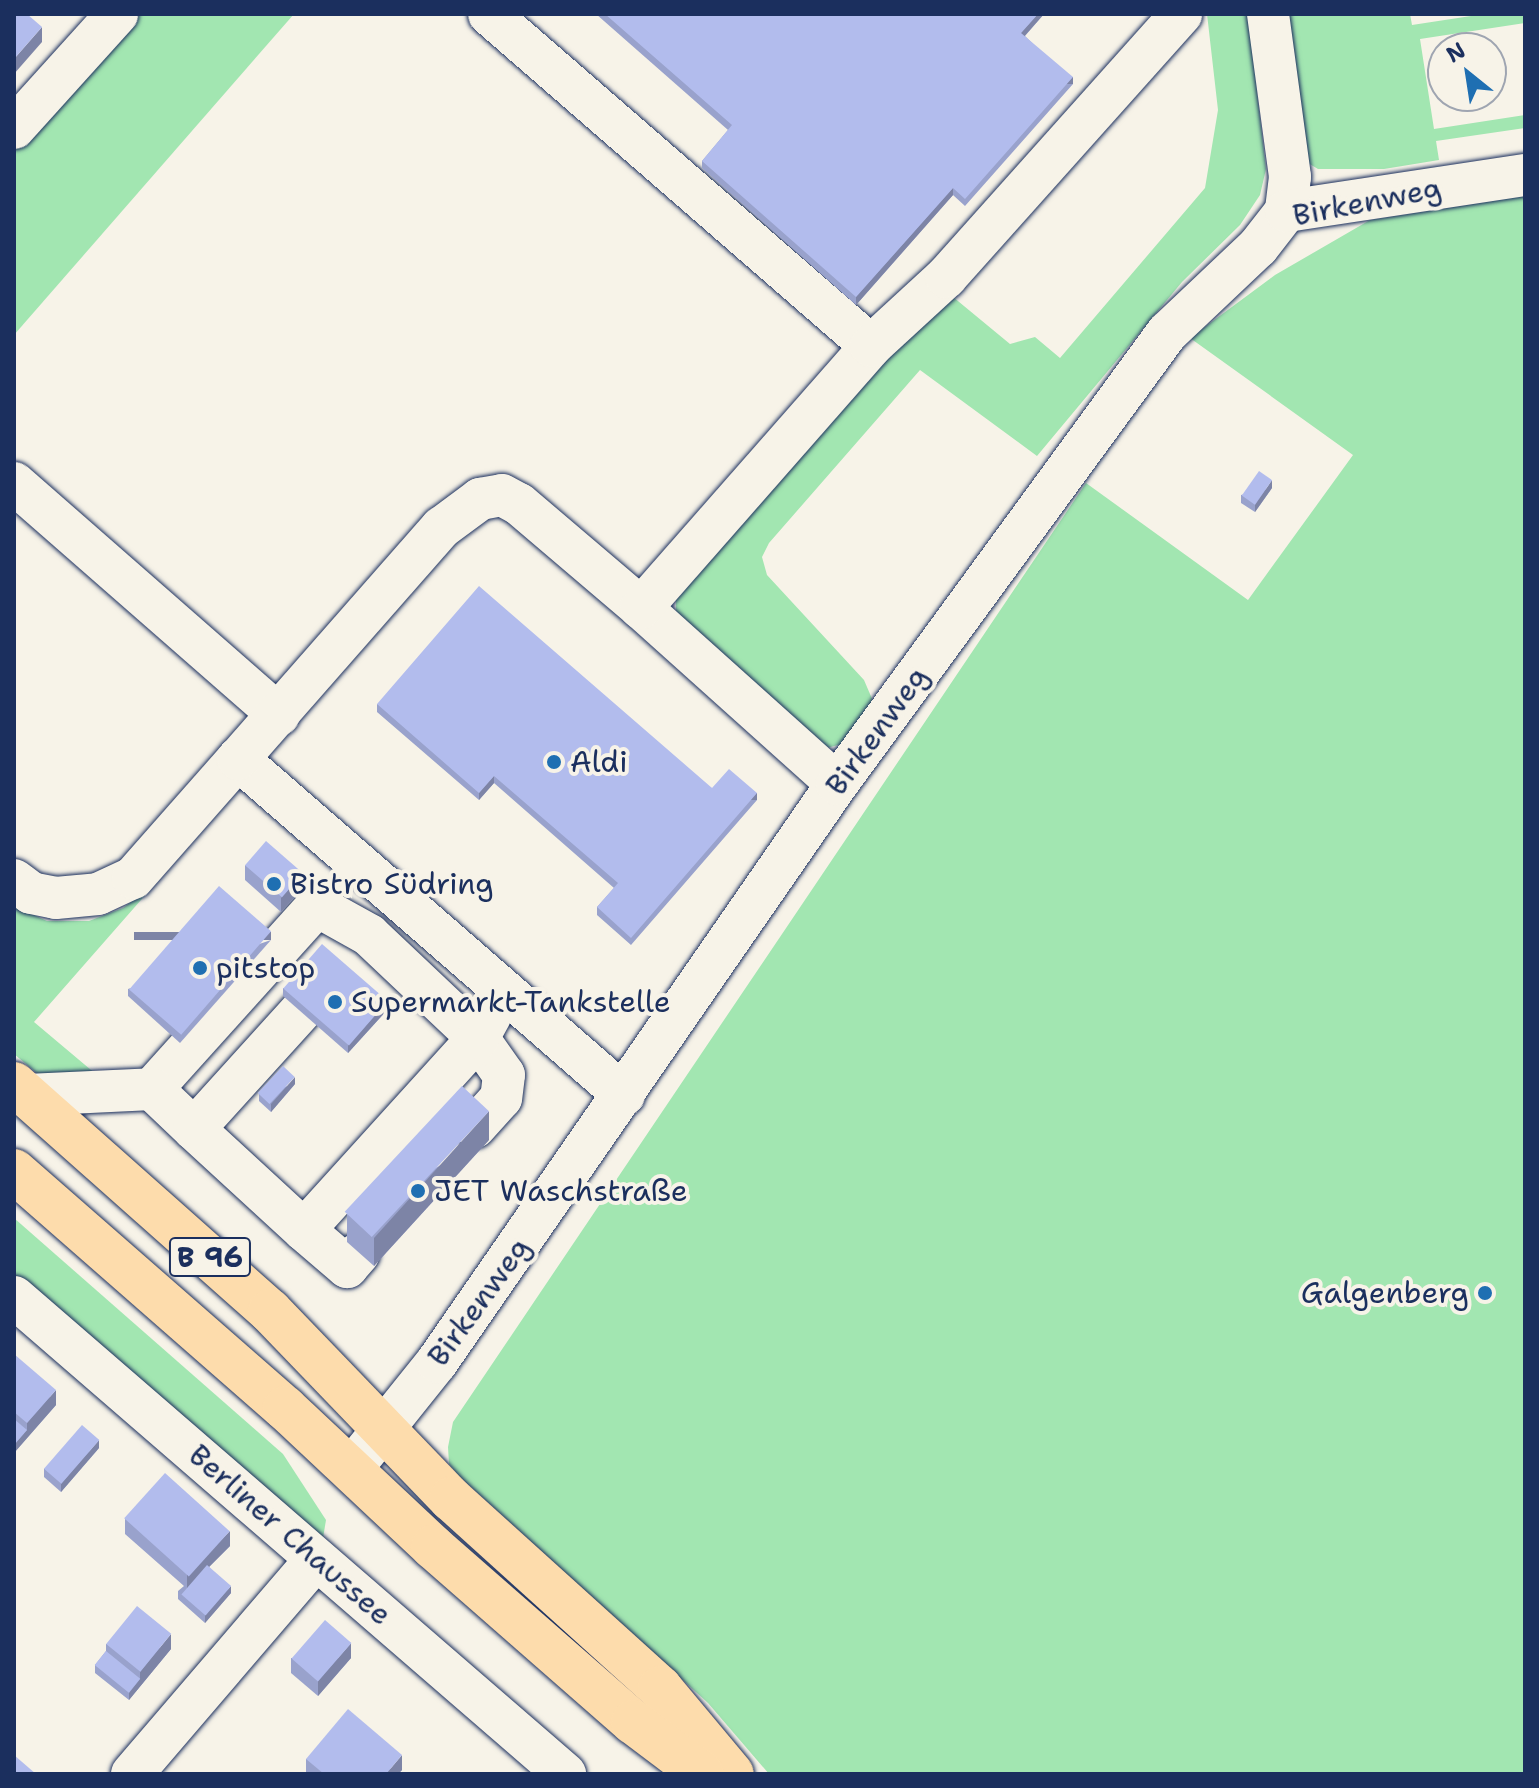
<!DOCTYPE html>
<meta charset="utf-8">
<style>
body{margin:0}
#map{position:relative;width:1539px;height:1788px;overflow:hidden;background:#f7f3e8;font-family:"Shantell Sans",sans-serif}
div>[style]{position:absolute}
.green>*{inset:0;background:#a2e6b1}
.roads{filter:drop-shadow(0 0 2px #1b2f5e) drop-shadow(0 0 2px #1b2f5e)}
.minor>*{height:42px;margin:-21px;padding:0 21px;transform-origin:21px;border-radius:21px;background:#f7f3e8}
.major>*{height:44px;margin:-22px;padding:0 22px;transform-origin:22px;border-radius:22px;background:#fddcac}
.wall>*{inset:0;background:#99a2cc}
.shaded-wall>*{inset:0;background:#7d84a6;transform-origin:0 0}
.building>*{inset:0;background:#b2bced;transform-origin:0 0}
.dots>*{width:22px;height:22px;translate:-50% -50%;box-sizing:border-box;border:4px solid #f7f3e8;border-radius:50%}
span{translate:-50% -50%;white-space:nowrap;text-align:center;line-height:1.15;-webkit-text-stroke:8px #f7f3e8;paint-order:stroke}
.shield-label span{padding:2px 6px;background:#f7f3e8;border:2px solid;border-radius:6px;-webkit-text-stroke-width:0}
.shield-label{font-size:28px;color:#1b2f5e;font-weight:700}
.street-label{font-size:30px;color:#1b2f5e}
.poi-label{font-size:30px;color:#1b2f5e}
.left{translate:0 -50%;text-align:left}
.right{translate:-100% -50%;text-align:right}
.frame{position:absolute;inset:0;border:16px solid #1b2f5e;pointer-events:none}
.north{position:absolute;left:1427px;top:32px;width:80px;height:80px;box-sizing:border-box;background:#f7f3e8;border:2px solid #9fa5b1;border-radius:50%;rotate:330deg;font-size:22px;font-weight:700;line-height:32px;text-align:center;color:#1b2f5e}
.north::after{content:'';display:block;margin:auto;width:28px;height:36px;background:#1f6fb2;clip-path:polygon(50% 0,100% 100%,50% 72%,0 100%)}
</style>
<div id="map">
<div class="green">
<i style="clip-path:polygon(129px 14px,294px 14px,14px 335px,14px 144px)"></i>
<i style="clip-path:polygon(1207px 14px,1248px 14px,1266px 169px,1260px 195px,1240px 225px,1182px 282px,1037px 456px,920px 370px,769px 543px,762px 557px,767px 575px,864px 680px,873px 701px,845px 743px,827px 748px,676px 616px,676px 595px,947px 292px,1010px 344px,1035px 337px,1060px 358px,1205px 188px,1218px 110px)"></i>
<i style="clip-path:polygon(1288px 14px,1410px 14px,1412px 25px,1484px 14px,1525px 14px,1525px 23px,1420px 39px,1434px 129px,1525px 115px,1525px 128px,1436px 141px,1439px 160px,1384px 169px,1318px 169px,1308px 163px)"></i>
<i style="clip-path:polygon(1525px 196px,1525px 1774px,769px 1774px,708px 1703px,458px 1475px,449px 1464px,448px 1447px,453px 1422px,1086px 483px,1248px 600px,1353px 455px,1190px 338px,1275px 275px,1370px 220px)"></i>
<i style="clip-path:polygon(155px 884px,34px 1022px,97px 1075px,48px 1079px,37px 1073px,14px 1054px,14px 906px,47px 921px,89px 921px,123px 908px)"></i>
<i style="clip-path:polygon(14px 1218px,283px 1454px,326px 1520px,323px 1538px,14px 1280px)"></i>
</div>
<div class="roads">
<div class="minor">
<i style="left:489px;top:14px;width:506px;rotate:40.99deg"></i>
<i style="left:1268px;top:14px;width:164px;rotate:82.3deg"></i>
<i style="left:1290px;top:177px;width:34px;rotate:97deg"></i>
<i style="left:14px;top:128px;width:154px;rotate:-47.9deg"></i>
<i style="left:14px;top:483px;width:352px;rotate:41.2deg"></i>
<i style="left:641px;top:608px;width:263px;rotate:41.9deg"></i>
<i style="left:14px;top:880px;width:21px;rotate:37deg"></i>
<i style="left:31px;top:893px;width:25px;rotate:11deg"></i>
<i style="left:56px;top:898px;width:42px;rotate:-5.4deg"></i>
<i style="left:98px;top:894px;width:38px;rotate:-25deg"></i>
<i style="left:133px;top:878px;width:159px;rotate:-48.6deg"></i>
<i style="left:152px;top:1089px;width:246px;rotate:-48deg"></i>
<i style="left:317px;top:906px;width:60px;rotate:29.1deg"></i>
<i style="left:369px;top:935px;width:150px;rotate:43.4deg"></i>
<i style="left:478px;top:1038px;width:45px;rotate:54.9deg"></i>
<i style="left:504px;top:1075px;width:23px;rotate:97deg"></i>
<i style="left:501px;top:1098px;width:39px;rotate:132deg"></i>
<i style="left:27px;top:1095px;width:125px;rotate:-2.7deg"></i>
<i style="left:152px;top:1089px;width:58px;rotate:43.6deg"></i>
<i style="left:194px;top:1129px;width:159px;rotate:-47.8deg"></i>
<i style="left:624px;top:1095px;width:512px;rotate:-138.96deg"></i>
<i style="left:238px;top:759px;width:308px;rotate:-48.7deg"></i>
<i style="left:441px;top:528px;width:49px;rotate:-36.6deg"></i>
<i style="left:480px;top:499px;width:22px;rotate:-10deg"></i>
<i style="left:502px;top:495px;width:19px;rotate:28deg"></i>
<i style="left:519px;top:504px;width:160px;rotate:40.4deg"></i>
<i style="left:641px;top:608px;width:349px;rotate:-48.7deg"></i>
<i style="left:871px;top:346px;width:102px;rotate:-42.6deg"></i>
<i style="left:946px;top:277px;width:353px;rotate:-48.2deg"></i>
<i style="left:194px;top:1129px;width:149px;rotate:42.6deg"></i>
<i style="left:304px;top:1230px;width:259px;rotate:-47.8deg"></i>
<i style="left:478px;top:1038px;width:25px;rotate:-61deg"></i>
<i style="left:304px;top:1230px;width:57px;rotate:40.7deg"></i>
<i style="left:347px;top:1267px;width:18px;rotate:-49deg"></i>
<i style="left:14px;top:1297px;width:729px;rotate:40.88deg"></i>
<i style="left:352px;top:1468px;width:136px;rotate:-51.3deg"></i>
<i style="left:437px;top:1362px;width:703px;rotate:-55.32deg"></i>
<i style="left:837px;top:784px;width:559px;rotate:-53.81deg"></i>
<i style="left:1167px;top:333px;width:125px;rotate:-43.4deg"></i>
<i style="left:1258px;top:247px;width:46px;rotate:-52.1deg"></i>
<i style="left:1286px;top:211px;width:242px;rotate:-8.6deg"></i>
<i style="left:132px;top:1774px;width:283px;rotate:-49.4deg"></i>
</div>
<div class="major">
<i style="left:14px;top:1084px;width:342px;rotate:41.6deg"></i>
<i style="left:270px;top:1311px;width:261px;rotate:46.1deg"></i>
<i style="left:451px;top:1499px;width:282px;rotate:42.1deg"></i>
<i style="left:660px;top:1688px;width:112px;rotate:50.1deg"></i>
<i style="left:14px;top:1171px;width:360px;rotate:41.2deg"></i>
<i style="left:285px;top:1408px;width:203px;rotate:43.2deg"></i>
<i style="left:433px;top:1547px;width:266px;rotate:41.2deg"></i>
<i style="left:633px;top:1722px;width:86px;rotate:37deg"></i>
</div>
</div>
<div class="wall">
<i style="clip-path:polygon(596px 14px,1044px 14px,1025px 36px,1073px 84px,965px 206px,953px 195px,856px 305px,702px 168px,702px 161px,728px 130px)"></i>
<i style="clip-path:polygon(1272px 488px,1255px 512px,1241px 503px,1241px 495px)"></i>
<i style="clip-path:polygon(377px 704px,712px 788px,757px 800px,631px 945px,597px 915px,597px 907px,614px 888px,494px 783px,479px 800px,377px 712px)"></i>
<i style="clip-path:polygon(245px 865px,303px 888px,281px 912px,245px 880px)"></i>
<i style="clip-path:polygon(271px 940px,180px 1043px,128px 996px,128px 989px)"></i>
<i style="clip-path:polygon(283px 988px,388px 1009px,348px 1053px,283px 996px)"></i>
<i style="clip-path:polygon(295px 1084px,271px 1112px,259px 1101px,259px 1094px)"></i>
<i style="clip-path:polygon(489px 1140px,374px 1266px,347px 1242px,347px 1214px)"></i>
<i style="clip-path:polygon(14px 1354px,56px 1405px,14px 1453px)"></i>
<i style="clip-path:polygon(99px 1448px,61px 1492px,44px 1477px,44px 1469px)"></i>
<i style="clip-path:polygon(125px 1519px,230px 1546px,209px 1567px,231px 1593px,205px 1623px,178px 1599px,178px 1591px,184px 1586px,125px 1534px)"></i>
<i style="clip-path:polygon(106px 1644px,171px 1649px,129px 1700px,95px 1673px,95px 1665px,106px 1651px)"></i>
<i style="clip-path:polygon(291px 1658px,351px 1658px,318px 1696px,291px 1673px)"></i>
<i style="clip-path:polygon(306px 1759px,402px 1770px,398px 1774px,306px 1774px)"></i>
</div>
<div class="shaded-wall">
<i style="clip-path:polygon(1038px 14px,1044px 14px,1021px 40px,1021px 33px)"></i>
<i style="clip-path:polygon(42px 27px,42px 42px,14px 74px,14px 59px)"></i>
<i style="left:1073px;top:77px;width:7px;height:163px;rotate:90deg"></i>
<i style="clip-path:polygon(953px 188px,953px 195px,856px 305px,856px 297px)"></i>
<i style="clip-path:polygon(1272px 480px,1272px 488px,1255px 512px,1255px 505px)"></i>
<i style="clip-path:polygon(494px 776px,494px 783px,479px 800px,479px 793px)"></i>
<i style="left:757px;top:793px;width:7px;height:192px;rotate:90deg"></i>
<i style="clip-path:polygon(303px 873px,303px 888px,281px 912px,281px 898px)"></i>
<i style="left:271px;top:932px;width:8px;height:137px;rotate:90deg"></i>
<i style="clip-path:polygon(388px 1001px,388px 1009px,348px 1053px,348px 1045px)"></i>
<i style="clip-path:polygon(295px 1077px,295px 1084px,271px 1112px,271px 1104px)"></i>
<i style="clip-path:polygon(489px 1111px,489px 1140px,374px 1266px,374px 1238px)"></i>
<i style="clip-path:polygon(56px 1390px,56px 1405px,14px 1453px,14px 1445px,27px 1430px,27px 1423px)"></i>
<i style="clip-path:polygon(99px 1440px,99px 1448px,61px 1492px,61px 1484px)"></i>
<i style="clip-path:polygon(230px 1531px,230px 1546px,187px 1589px,187px 1574px)"></i>
<i style="clip-path:polygon(231px 1586px,231px 1593px,205px 1623px,205px 1615px)"></i>
<i style="clip-path:polygon(171px 1634px,171px 1649px,129px 1700px,129px 1693px,140px 1679px,140px 1672px)"></i>
<i style="clip-path:polygon(351px 1643px,351px 1658px,318px 1696px,318px 1681px)"></i>
<i style="clip-path:polygon(402px 1755px,402px 1770px,398px 1774px,386px 1774px)"></i>
</div>
<div class="building">
<i style="clip-path:polygon(14px 14px,27px 14px,42px 27px,14px 59px)"></i>
<i style="clip-path:polygon(605px 14px,1038px 14px,1021px 33px,1073px 77px,965px 199px,953px 188px,856px 297px,702px 161px,732px 125px)"></i>
<i style="left:1259px;top:471px;width:16px;height:30px;rotate:35deg"></i>
<i style="clip-path:polygon(479px 586px,712px 788px,729px 769px,757px 793px,631px 938px,597px 907px,618px 883px,494px 776px,479px 793px,377px 704px)"></i>
<i style="left:266px;top:841px;width:49px;height:32px;rotate:41deg"></i>
<i style="left:219px;top:886px;width:69px;height:137px;rotate:41deg"></i>
<i style="left:322px;top:944px;width:87px;height:59px;rotate:41deg"></i>
<i style="left:283px;top:1066px;width:16px;height:37px;rotate:43deg"></i>
<i style="left:462px;top:1086px;width:37px;height:172px;rotate:43deg"></i>
<i style="clip-path:polygon(14px 1354px,56px 1390px,27px 1423px,14px 1412px)"></i>
<i style="clip-path:polygon(14px 1419px,27px 1430px,14px 1445px)"></i>
<i style="left:82px;top:1425px;width:23px;height:58px;rotate:41deg"></i>
<i style="left:165px;top:1473px;width:87px;height:61px;rotate:42deg"></i>
<i style="left:207px;top:1565px;width:32px;height:39px;rotate:41deg"></i>
<i style="left:137px;top:1606px;width:44px;height:49px;rotate:39deg"></i>
<i style="left:325px;top:1620px;width:35px;height:51px;rotate:41deg"></i>
<i style="left:106px;top:1651px;width:44px;height:18px;rotate:39deg"></i>
<i style="clip-path:polygon(348px 1709px,402px 1755px,386px 1774px,324px 1774px,306px 1759px)"></i>
<i style="clip-path:polygon(14px 1755px,36px 1774px,14px 1774px)"></i>
</div>
<div class="dots">
<i style="left:554px;top:762px;background:#1f6fb2"></i>
<i style="left:274px;top:884px;background:#1f6fb2"></i>
<i style="left:200px;top:968px;background:#1f6fb2"></i>
<i style="left:335px;top:1002px;background:#1f6fb2"></i>
<i style="left:418px;top:1191px;background:#1f6fb2"></i>
<i style="left:1485px;top:1293px;background:#1f6fb2"></i>
</div>
<div class="shield-label">
<span style="left:210px;top:1257px">B 96</span>
</div>
<div class="street-label">
<span style="left:1367px;top:202px;rotate:-11deg">Birkenweg</span>
<span style="left:877px;top:731px;rotate:-54deg">Birkenweg</span>
<span style="left:479px;top:1302px;rotate:-54deg">Birkenweg</span>
<span style="left:290px;top:1535px;rotate:41deg">Berliner Chaussee</span>
</div>
<div class="poi-label">
<span class="left" style="left:570px;top:762px">Aldi</span>
<span class="left" style="left:290px;top:884px">Bistro Südring</span>
<span class="left" style="left:216px;top:968px">pitstop</span>
<span class="left" style="left:351px;top:1002px">Supermarkt-Tankstelle</span>
<span class="left" style="left:434px;top:1191px">JET Waschstraße</span>
<span class="right" style="left:1469px;top:1293px">Galgenberg</span>
</div>
<div class="frame"></div>
<div class="north">N</div>
</div>
